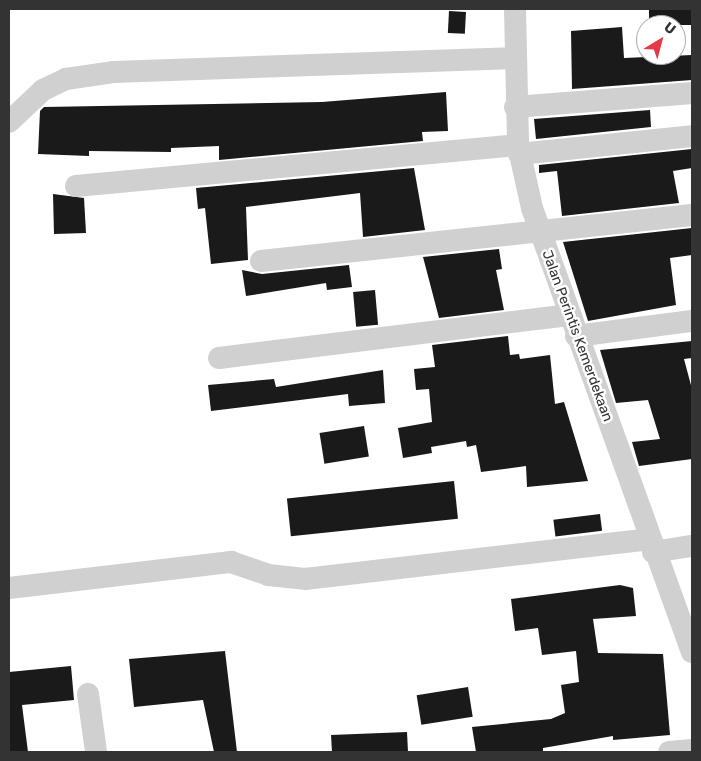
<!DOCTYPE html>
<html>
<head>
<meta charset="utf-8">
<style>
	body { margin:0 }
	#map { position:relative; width:701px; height:761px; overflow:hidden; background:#fff; font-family:Rubik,sans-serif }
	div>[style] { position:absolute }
	.building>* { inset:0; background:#1a1a1a; transform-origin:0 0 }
	.minor>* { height:22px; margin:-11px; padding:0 11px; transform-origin:11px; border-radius:11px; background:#d0d0d0 }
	span { translate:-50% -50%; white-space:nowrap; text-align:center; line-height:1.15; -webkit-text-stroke:5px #fff; paint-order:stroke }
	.street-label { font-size:14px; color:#333 }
	.frame { position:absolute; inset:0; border:10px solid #333; pointer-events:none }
	.north { position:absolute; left:636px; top:15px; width:50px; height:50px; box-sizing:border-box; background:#fff; border:1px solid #adadad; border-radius:50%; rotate:37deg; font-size:14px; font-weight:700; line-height:20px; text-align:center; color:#333 }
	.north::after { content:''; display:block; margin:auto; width:18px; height:22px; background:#e63946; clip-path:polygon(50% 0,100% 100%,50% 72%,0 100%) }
</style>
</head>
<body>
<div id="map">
	<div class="building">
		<div style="left:649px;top:9px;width:43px;height:16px"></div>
		<div style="left:449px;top:11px;width:17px;height:22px;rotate:3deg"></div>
		<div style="clip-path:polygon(622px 27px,624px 58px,692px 55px,692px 80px,572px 89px,571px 31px)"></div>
		<div style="clip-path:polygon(446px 92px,448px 131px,422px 132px,423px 141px,219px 160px,219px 146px,171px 148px,171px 152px,89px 151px,89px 156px,38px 154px,40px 111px,44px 107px,322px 102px)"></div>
		<div style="clip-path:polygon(650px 110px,651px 127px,536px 139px,534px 119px)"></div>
		<div style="clip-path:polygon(692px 149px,692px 168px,673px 171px,679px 203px,562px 216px,557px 171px,539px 173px,539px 165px)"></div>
		<div style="clip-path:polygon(414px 168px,425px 230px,363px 237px,360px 193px,246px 207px,248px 260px,211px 264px,205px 208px,198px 209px,196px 188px)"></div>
		<div style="clip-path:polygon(53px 194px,84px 198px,86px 233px,54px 234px)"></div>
		<div style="clip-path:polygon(692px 228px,692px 255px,670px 258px,676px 305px,588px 321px,563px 242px)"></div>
		<div style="clip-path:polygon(499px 249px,502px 269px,496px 270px,504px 310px,439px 318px,423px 257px)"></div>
		<div style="clip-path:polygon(349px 265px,352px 287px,327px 290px,326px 283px,246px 296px,242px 270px,262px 274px)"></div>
		<div style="left:375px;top:290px;width:35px;height:22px;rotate:85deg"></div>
		<div style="clip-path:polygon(508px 336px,510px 355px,519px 354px,520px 359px,550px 355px,555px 404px,564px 402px,588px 481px,527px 487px,526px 466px,481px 472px,476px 445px,467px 447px,466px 441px,431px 447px,432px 453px,403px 458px,398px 428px,432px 422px,429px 389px,416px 390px,414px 369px,435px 367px,432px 345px)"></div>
		<div style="clip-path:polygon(692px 341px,692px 358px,684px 359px,692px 389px,692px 459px,639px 466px,632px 442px,660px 439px,648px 400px,616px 403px,600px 350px)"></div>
		<div style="clip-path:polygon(383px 370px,385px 403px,349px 406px,348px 394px,211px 411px,208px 385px,274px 379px,276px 387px)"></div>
		<div style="left:364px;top:426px;width:31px;height:45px;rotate:81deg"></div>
		<div style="left:454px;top:481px;width:38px;height:168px;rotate:84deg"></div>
		<div style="left:600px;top:514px;width:17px;height:47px;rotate:83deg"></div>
		<div style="clip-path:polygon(620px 585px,633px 588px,636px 616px,593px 619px,598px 653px,663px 654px,670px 735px,613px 740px,613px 736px,543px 748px,543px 752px,476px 752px,472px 727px,551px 719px,565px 713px,561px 685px,579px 682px,576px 651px,542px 655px,538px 628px,515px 631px,511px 599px)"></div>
		<div style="clip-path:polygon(225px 651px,237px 752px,214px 752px,203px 700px,134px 707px,129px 659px)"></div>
		<div style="clip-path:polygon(71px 666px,74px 700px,22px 705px,28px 752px,9px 752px,9px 672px)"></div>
		<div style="left:468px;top:687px;width:30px;height:52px;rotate:81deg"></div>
		<div style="clip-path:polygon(407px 732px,408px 752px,332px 752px,331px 735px)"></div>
	</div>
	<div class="minor">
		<div style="left:515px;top:9px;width:136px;rotate:88.7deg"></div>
		<div style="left:518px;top:145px;width:65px;rotate:77.5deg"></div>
		<div style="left:532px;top:208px;width:472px;rotate:70.2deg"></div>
		<div style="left:515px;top:107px;width:178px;rotate:-4.5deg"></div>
		<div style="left:9px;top:122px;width:47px;rotate:-43.3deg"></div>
		<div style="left:43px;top:90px;width:25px;rotate:-26deg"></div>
		<div style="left:66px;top:79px;width:49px;rotate:-8.3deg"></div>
		<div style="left:114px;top:72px;width:400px;rotate:-2deg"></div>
		<div style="left:519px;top:154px;width:174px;rotate:-5.9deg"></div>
		<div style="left:76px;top:186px;width:444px;rotate:-5.3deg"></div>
		<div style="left:261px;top:261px;width:433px;rotate:-6.1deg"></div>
		<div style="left:576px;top:336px;width:117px;rotate:-7.4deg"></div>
		<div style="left:219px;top:358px;width:353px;rotate:-7deg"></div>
		<div style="left:653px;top:552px;width:39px;rotate:-9deg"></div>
		<div style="left:9px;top:588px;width:224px;rotate:-6.7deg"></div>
		<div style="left:231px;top:562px;width:39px;rotate:19deg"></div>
		<div style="left:268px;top:575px;width:37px;rotate:6deg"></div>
		<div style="left:305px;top:579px;width:346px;rotate:-6.6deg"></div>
		<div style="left:88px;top:694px;width:59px;rotate:82.1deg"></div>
		<div style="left:669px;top:752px;width:23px;rotate:-5deg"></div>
	</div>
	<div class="street-label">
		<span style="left:577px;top:336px;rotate:70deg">Jalan Perintis Kemerdekaan</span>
	</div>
	<div class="frame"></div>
	<div class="north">U</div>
</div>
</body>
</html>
